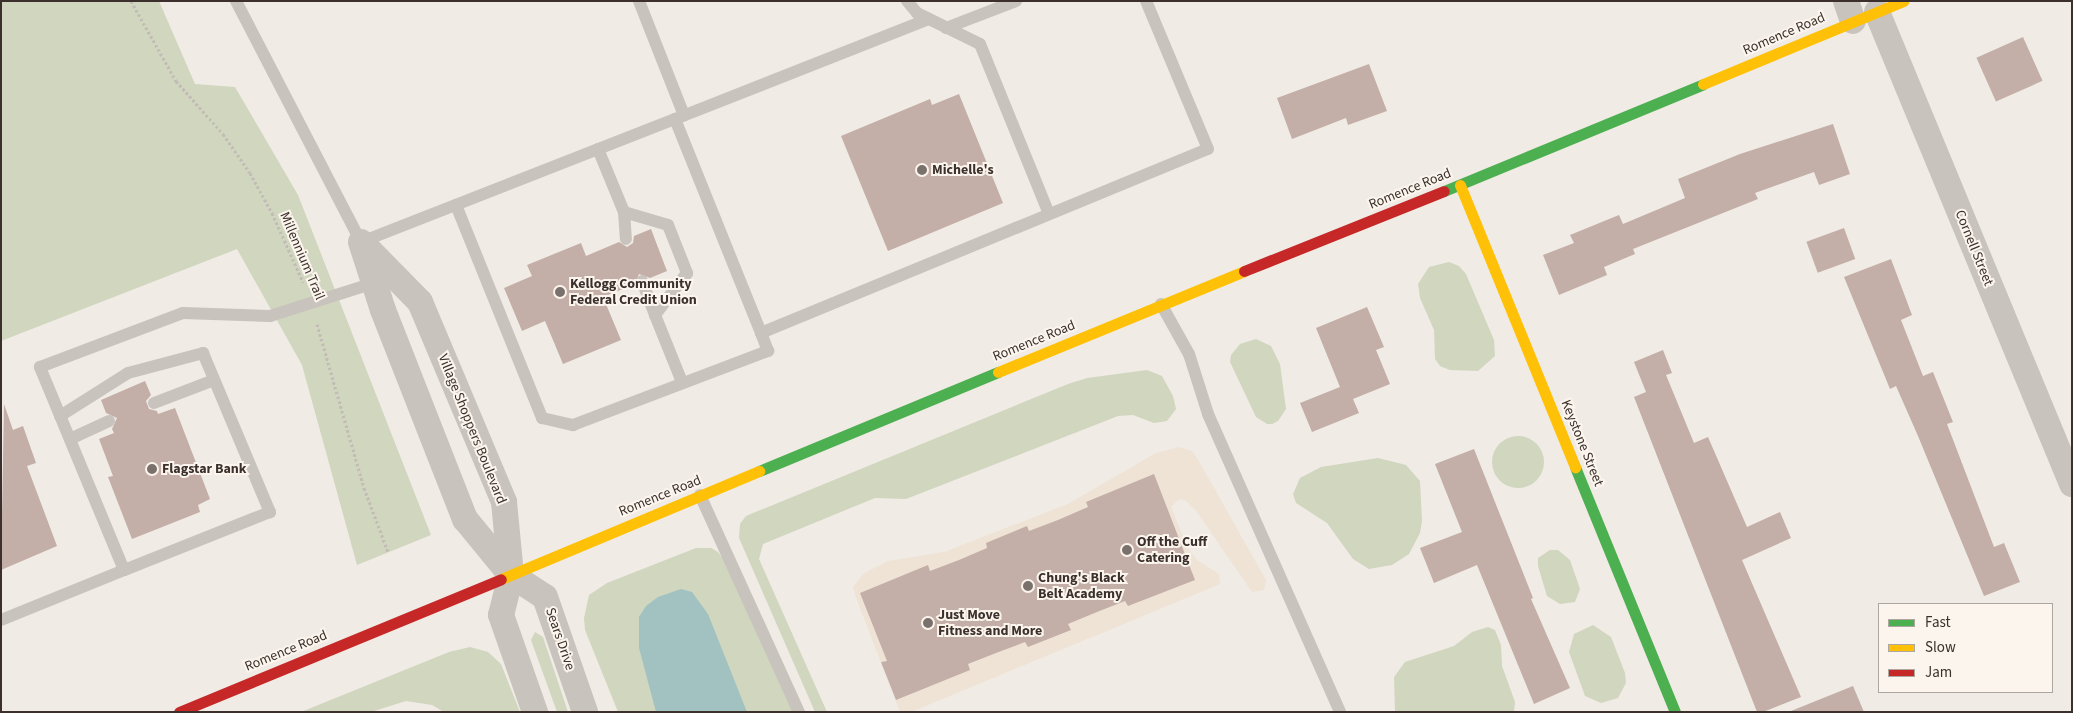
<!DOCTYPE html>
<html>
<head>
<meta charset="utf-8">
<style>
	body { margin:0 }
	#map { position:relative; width:2073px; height:713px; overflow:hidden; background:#f0ebe5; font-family:"Source Sans 3",sans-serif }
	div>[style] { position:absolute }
	.green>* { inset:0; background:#d1d6bf }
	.round { border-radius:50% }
	.plaza>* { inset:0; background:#eee3d5 }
	.water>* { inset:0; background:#a1c2c1 }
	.building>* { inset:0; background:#c3afa7; transform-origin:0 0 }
	.path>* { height:3px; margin-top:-1.5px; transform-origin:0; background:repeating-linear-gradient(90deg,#c2bbb6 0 2.5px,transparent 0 5px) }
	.lane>* { height:12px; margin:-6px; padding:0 6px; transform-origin:6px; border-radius:6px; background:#c9c3be }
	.street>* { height:26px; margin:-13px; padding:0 13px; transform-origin:13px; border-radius:13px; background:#c9c3be }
	.fast>* { height:11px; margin:-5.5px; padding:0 5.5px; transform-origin:5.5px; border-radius:5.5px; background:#4caf50 }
	.slow>* { height:11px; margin:-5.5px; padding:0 5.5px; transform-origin:5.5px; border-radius:5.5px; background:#ffc107 }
	.jam>* { height:11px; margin:-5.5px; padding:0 5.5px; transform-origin:5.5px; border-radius:5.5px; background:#c62828 }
	.dots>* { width:14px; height:14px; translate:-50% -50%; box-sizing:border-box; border:2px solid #fbf5ee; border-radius:50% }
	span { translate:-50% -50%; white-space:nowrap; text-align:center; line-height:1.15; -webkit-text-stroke:4px #fbf5ee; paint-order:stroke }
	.street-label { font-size:14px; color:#3b302b }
	.poi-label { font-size:14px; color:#3b302b; font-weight:700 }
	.left { translate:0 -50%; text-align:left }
	.frame { position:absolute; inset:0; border:2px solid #3b302b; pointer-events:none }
	.legend { position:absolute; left:1878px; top:603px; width:175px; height:90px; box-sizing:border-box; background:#fbf5ee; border:1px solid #aea6a0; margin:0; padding:6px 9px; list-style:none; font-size:15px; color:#3b302b }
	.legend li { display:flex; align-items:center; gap:10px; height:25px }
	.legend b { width:25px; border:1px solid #aea6a0 }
</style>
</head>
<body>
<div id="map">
	<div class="green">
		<div style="clip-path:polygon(1px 1px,159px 1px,195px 84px,235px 87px,298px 195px,431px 535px,357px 565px,302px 365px,237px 249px,1px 341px)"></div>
		<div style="clip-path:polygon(1449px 262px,1459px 266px,1466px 274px,1494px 340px,1495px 356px,1478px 371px,1450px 370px,1440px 366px,1435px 359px,1434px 330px,1420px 298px,1418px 284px,1429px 267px)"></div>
		<div style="clip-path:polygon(1256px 339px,1271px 346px,1280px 364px,1286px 409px,1278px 421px,1272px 424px,1267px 424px,1256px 417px,1230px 362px,1231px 355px,1240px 344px)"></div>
		<div style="clip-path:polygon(1147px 370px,1162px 376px,1173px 396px,1176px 409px,1167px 421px,1154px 423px,1133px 415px,1118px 416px,906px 499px,875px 498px,763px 544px,759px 559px,827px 712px,815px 712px,739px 538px,740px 524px,746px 516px,1068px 384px,1087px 378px)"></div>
		<div class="round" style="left:1492px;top:436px;width:52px;height:52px"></div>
		<div style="clip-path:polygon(1378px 458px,1406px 465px,1420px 481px,1422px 521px,1420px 533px,1409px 554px,1392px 565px,1369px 569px,1353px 559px,1327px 523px,1296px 503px,1293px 494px,1300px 478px,1321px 467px)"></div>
		<div style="clip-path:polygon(696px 548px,711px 548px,718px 552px,729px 567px,795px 712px,618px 712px,585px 630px,584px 618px,589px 595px,607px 583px)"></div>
		<div style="clip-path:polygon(1550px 550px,1558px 550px,1570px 560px,1580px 589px,1575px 602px,1560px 604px,1547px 596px,1538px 566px,1538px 558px)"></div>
		<div style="clip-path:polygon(1593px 625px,1611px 637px,1625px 673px,1626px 683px,1618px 698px,1601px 703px,1585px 696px,1569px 652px,1574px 634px)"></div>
		<div style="clip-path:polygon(1488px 627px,1495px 630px,1501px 645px,1502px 666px,1515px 702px,1514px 712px,1395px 712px,1394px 677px,1405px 662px,1454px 646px,1472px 632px)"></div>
		<div style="clip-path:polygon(535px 632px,543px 637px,568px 712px,557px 712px,531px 640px)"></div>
		<div style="clip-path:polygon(470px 647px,488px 652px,501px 664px,520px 712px,444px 712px,432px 705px,406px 701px,371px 712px,301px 712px,449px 652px)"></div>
	</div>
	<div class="plaza">
		<div style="clip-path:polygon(1179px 447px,1192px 451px,1197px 458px,1266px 580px,1264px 590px,1252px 592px,1197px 512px,1185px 500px,1179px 499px,1171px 507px,1187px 547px,1197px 560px,1219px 574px,1220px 584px,911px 712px,900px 712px,855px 595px,853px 587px,863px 574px,888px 561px,944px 552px,1068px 504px,1156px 453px)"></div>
	</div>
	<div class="water">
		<div style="clip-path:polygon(681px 589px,692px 592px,708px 614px,747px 712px,656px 712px,639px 648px,639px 617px,646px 606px,658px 597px)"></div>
	</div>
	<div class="building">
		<div style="left:2023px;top:37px;width:48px;height:51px;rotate:66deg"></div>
		<div style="clip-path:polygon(1369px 64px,1387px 111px,1348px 125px,1346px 118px,1292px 139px,1277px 98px)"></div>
		<div style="clip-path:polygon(959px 94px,1003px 203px,888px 251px,841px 136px,930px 99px,932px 105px)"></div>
		<div style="clip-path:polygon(1833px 124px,1850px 174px,1819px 185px,1814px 172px,1755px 193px,1758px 199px,1633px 249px,1635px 254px,1604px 267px,1607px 275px,1559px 295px,1543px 255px,1574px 243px,1570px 235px,1619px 215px,1623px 224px,1685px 198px,1678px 179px,1740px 154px)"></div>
		<div style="left:1844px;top:228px;width:33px;height:40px;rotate:70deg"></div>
		<div style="clip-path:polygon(651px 229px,667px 271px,650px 278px,639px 274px,635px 284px,603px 297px,621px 340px,563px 364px,545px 321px,522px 331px,504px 288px,532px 276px,527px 265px,581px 243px,586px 256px,619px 242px,627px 247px,633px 243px,634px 236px)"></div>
		<div style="clip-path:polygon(1891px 259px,1912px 315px,1901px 320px,1923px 376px,1933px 372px,1953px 422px,1947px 424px,1994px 547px,2004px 543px,2020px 582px,1984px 596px,1918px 436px,1896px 386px,1890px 389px,1844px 277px)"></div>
		<div style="clip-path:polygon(1367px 307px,1384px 347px,1376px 350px,1390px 384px,1353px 399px,1359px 413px,1312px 432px,1300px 403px,1340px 387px,1316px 328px)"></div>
		<div style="clip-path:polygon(1663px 350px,1672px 373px,1666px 375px,1694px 443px,1708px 437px,1747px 527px,1780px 512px,1791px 538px,1742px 560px,1801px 697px,1763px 712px,1757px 712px,1634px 397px,1646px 392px,1634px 362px)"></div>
		<div style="clip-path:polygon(145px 381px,151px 395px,146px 401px,149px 409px,157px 411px,158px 414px,175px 408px,210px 499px,198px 505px,200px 512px,132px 539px,108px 477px,113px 476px,99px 439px,114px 433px,112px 429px,117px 418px,106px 413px,101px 400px)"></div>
		<div style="clip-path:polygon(4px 404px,13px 430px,23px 426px,36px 463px,27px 466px,57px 546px,1px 570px)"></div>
		<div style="clip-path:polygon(1474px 449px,1533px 598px,1531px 599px,1570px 688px,1534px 704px,1477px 565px,1434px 583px,1420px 548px,1462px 532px,1435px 464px)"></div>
		<div style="clip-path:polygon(1154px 474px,1195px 580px,1128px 606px,1125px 601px,1097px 612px,1068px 624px,1071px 630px,1028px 647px,1025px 642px,996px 653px,968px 664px,970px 670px,896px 700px,881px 662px,887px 661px,860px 593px,928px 565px,930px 571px,959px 560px,987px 548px,986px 543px,1027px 526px,1029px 531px,1058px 520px,1088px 507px,1086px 502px)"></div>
		<div style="clip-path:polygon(1853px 686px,1864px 712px,1791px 712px,1791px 711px)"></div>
	</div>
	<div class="path">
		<div style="left:131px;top:1px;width:92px;rotate:60.6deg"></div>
		<div style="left:176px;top:81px;width:71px;rotate:48.4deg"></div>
		<div style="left:223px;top:134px;width:47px;rotate:55.3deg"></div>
		<div style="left:250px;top:173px;width:46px;rotate:61.2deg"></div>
		<div style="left:272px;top:213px;width:76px;rotate:65.8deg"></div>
		<div style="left:317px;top:324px;width:171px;rotate:74deg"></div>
		<div style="left:364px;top:488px;width:68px;rotate:69.4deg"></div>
	</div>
	<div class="lane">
		<div style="left:236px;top:1px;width:271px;rotate:62.6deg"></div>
		<div style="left:361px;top:242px;width:337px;rotate:-21.4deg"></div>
		<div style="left:675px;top:119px;width:231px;rotate:68.1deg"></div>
		<div style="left:761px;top:333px;width:483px;rotate:-22.4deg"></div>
		<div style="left:1208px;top:149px;width:160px;rotate:-112.7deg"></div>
		<div style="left:639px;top:1px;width:123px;rotate:68.5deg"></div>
		<div style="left:907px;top:1px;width:16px;rotate:50deg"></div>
		<div style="left:917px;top:13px;width:70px;rotate:26.2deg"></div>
		<div style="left:980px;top:44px;width:183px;rotate:67.9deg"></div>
		<div style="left:946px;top:28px;width:75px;rotate:-21.1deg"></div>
		<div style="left:675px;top:119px;width:273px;rotate:-21.5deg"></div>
		<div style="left:598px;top:149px;width:68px;rotate:67.6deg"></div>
		<div style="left:624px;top:212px;width:46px;rotate:16.5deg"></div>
		<div style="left:668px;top:225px;width:52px;rotate:68.4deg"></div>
		<div style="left:687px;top:273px;width:53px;rotate:127.3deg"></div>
		<div style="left:655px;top:315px;width:72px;rotate:68.1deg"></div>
		<div style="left:456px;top:205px;width:230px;rotate:68deg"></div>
		<div style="left:542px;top:418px;width:32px;rotate:13deg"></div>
		<div style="left:573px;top:425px;width:209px;rotate:-20.8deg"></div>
		<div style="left:768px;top:351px;width:19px;rotate:-111deg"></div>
		<div style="left:624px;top:212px;width:27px;rotate:86deg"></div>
		<div style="left:642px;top:281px;width:36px;rotate:69deg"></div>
		<div style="left:1161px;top:304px;width:57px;rotate:60.8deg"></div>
		<div style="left:1189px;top:354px;width:63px;rotate:72.4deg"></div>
		<div style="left:1208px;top:414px;width:326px;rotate:66.1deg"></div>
		<div style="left:154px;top:403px;width:64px;rotate:-21deg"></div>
		<div style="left:60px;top:416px;width:80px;rotate:-32.3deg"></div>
		<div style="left:128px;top:373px;width:78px;rotate:-14.9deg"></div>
		<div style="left:203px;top:353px;width:173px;rotate:67.2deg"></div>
		<div style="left:270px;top:512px;width:157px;rotate:158.3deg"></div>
		<div style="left:70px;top:439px;width:43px;rotate:-24.8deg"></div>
		<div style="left:700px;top:495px;width:239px;rotate:65.5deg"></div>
		<div style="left:1px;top:620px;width:133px;rotate:-22.1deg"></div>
		<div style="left:124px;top:570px;width:220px;rotate:-112.5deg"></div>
		<div style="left:40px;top:367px;width:153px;rotate:-20.7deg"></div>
		<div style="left:183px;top:313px;width:87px;rotate:2deg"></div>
		<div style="left:270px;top:316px;width:109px;rotate:-17.6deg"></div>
	</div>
	<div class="street">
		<div style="left:1846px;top:1px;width:21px;rotate:71deg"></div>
		<div style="left:1877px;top:12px;width:511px;rotate:67.55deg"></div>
		<div style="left:361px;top:242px;width:71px;rotate:72.1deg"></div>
		<div style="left:383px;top:310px;width:225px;rotate:68.6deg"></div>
		<div style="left:465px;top:519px;width:72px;rotate:50.6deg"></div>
		<div style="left:511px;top:575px;width:40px;rotate:32.9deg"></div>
		<div style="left:545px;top:597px;width:122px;rotate:70.8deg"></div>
		<div style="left:365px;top:246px;width:78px;rotate:45.5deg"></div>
		<div style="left:420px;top:302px;width:217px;rotate:67.2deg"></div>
		<div style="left:504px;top:502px;width:73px;rotate:84.5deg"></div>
		<div style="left:511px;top:575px;width:41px;rotate:104deg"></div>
		<div style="left:501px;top:615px;width:103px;rotate:70.7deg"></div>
	</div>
	<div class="fast">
		<div style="left:1444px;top:191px;width:280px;rotate:-22.4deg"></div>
		<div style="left:1575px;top:467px;width:265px;rotate:67.8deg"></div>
		<div style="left:759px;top:471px;width:259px;rotate:-22.5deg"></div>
	</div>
	<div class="slow">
		<div style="left:1703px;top:84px;width:217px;rotate:-22.5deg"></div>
		<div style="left:1460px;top:185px;width:305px;rotate:67.8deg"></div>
		<div style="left:998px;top:372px;width:266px;rotate:-22.3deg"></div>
		<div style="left:501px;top:579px;width:280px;rotate:-22.7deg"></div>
	</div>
	<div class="jam">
		<div style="left:1244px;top:271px;width:215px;rotate:-21.8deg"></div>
		<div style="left:179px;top:712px;width:348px;rotate:-22.4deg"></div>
	</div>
	<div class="dots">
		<div style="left:922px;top:170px;background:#7a716c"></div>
		<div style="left:560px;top:292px;background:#7a716c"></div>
		<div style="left:152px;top:469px;background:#7a716c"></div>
		<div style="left:1127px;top:550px;background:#7a716c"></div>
		<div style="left:1028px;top:586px;background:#7a716c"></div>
		<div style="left:928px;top:623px;background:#7a716c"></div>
	</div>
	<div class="street-label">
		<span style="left:1784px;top:34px;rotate:-23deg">Romence Road</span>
		<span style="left:1410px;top:189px;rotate:-22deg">Romence Road</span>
		<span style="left:1974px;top:248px;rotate:68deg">Cornell Street</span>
		<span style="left:302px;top:256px;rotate:67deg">Millennium Trail</span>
		<span style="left:1034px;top:341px;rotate:-22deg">Romence Road</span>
		<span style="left:472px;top:429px;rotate:68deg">Village Shoppers Boulevard</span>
		<span style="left:1582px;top:443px;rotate:68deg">Keystone Street</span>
		<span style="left:660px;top:496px;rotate:-22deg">Romence Road</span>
		<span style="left:560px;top:639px;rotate:71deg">Sears Drive</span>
		<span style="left:286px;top:651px;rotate:-22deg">Romence Road</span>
	</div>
	<div class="poi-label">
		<span class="left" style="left:932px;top:170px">Michelle's</span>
		<span class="left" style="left:570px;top:292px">Kellogg Community<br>Federal Credit Union</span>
		<span class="left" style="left:162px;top:469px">Flagstar Bank</span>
		<span class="left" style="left:1137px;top:550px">Off the Cuff<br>Catering</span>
		<span class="left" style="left:1038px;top:586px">Chung's Black<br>Belt Academy</span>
		<span class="left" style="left:938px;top:623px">Just Move<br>Fitness and More</span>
	</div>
	<div class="frame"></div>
	<ul class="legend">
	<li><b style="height:6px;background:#4caf50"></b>Fast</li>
	<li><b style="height:6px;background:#ffc107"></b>Slow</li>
	<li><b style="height:6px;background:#c62828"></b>Jam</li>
	</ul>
</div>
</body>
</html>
